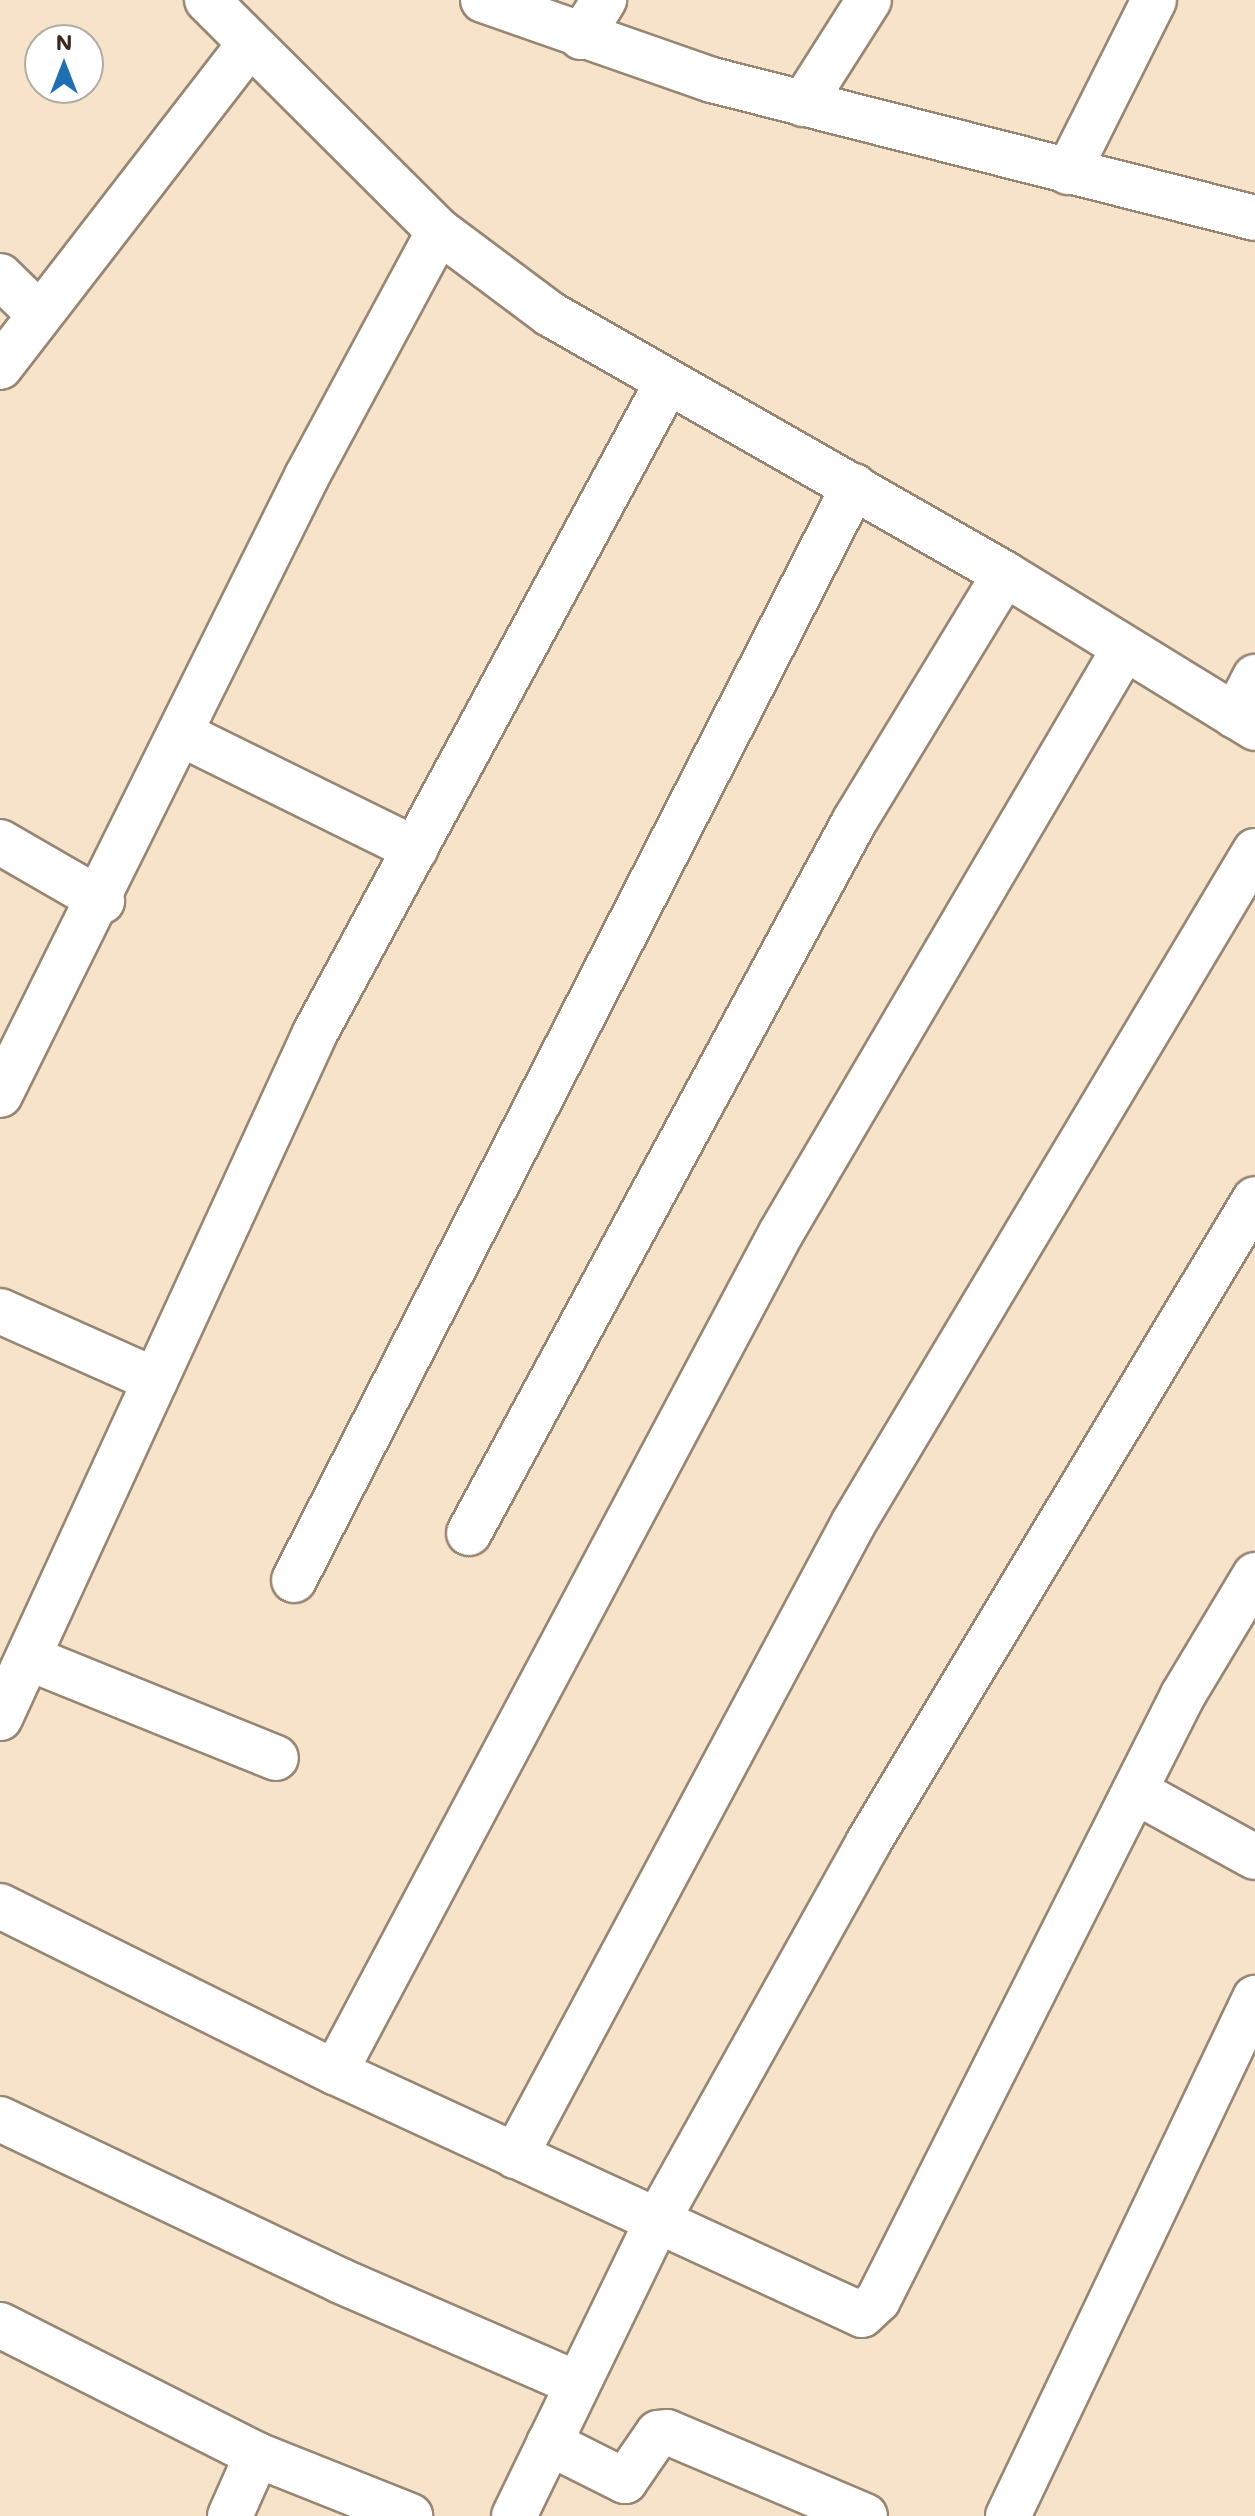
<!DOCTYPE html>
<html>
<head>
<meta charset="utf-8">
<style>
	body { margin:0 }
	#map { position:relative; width:1255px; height:2516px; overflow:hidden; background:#f6e3ca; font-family:Mali,sans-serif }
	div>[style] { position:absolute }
	.roads { filter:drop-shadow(2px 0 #988674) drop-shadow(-2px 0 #988674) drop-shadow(0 2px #988674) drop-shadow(0 -2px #988674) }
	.minor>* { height:44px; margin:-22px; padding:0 22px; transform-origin:22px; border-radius:22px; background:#fff }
	.tertiary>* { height:44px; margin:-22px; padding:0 22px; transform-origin:22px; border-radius:22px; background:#fff }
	span { translate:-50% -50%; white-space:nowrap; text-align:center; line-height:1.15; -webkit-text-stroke:6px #fff; paint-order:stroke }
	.north { position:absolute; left:24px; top:24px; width:80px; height:80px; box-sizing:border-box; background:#fff; border:2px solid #b1aaa5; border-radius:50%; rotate:0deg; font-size:22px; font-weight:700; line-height:32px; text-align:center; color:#3b2a1e }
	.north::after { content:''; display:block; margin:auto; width:28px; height:36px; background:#1f6fb2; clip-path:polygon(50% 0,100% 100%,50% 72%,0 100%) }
</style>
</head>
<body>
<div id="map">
	<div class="roads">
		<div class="minor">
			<div style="left:483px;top:0;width:243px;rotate:19.3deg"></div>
			<div style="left:712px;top:80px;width:560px;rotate:14.26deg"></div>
			<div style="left:581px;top:37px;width:44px;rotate:-58.1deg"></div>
			<div style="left:803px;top:104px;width:123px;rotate:-57.6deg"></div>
			<div style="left:1068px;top:172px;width:192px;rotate:-63.4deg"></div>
			<div style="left:0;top:276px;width:54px;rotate:44.3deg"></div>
			<div style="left:0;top:367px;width:407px;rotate:-52.3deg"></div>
			<div style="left:1235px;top:716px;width:44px;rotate:-62.9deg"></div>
			<div style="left:181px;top:734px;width:261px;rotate:26.2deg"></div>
			<div style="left:0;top:842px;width:118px;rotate:30deg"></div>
			<div style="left:0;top:1095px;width:691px;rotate:-63.62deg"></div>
			<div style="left:307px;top:476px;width:278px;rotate:-61.7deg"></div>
			<div style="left:0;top:1311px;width:170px;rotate:24deg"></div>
			<div style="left:469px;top:1533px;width:809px;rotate:-61.56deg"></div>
			<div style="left:854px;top:822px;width:290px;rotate:-58.7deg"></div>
			<div style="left:294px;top:1580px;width:1229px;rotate:-62.89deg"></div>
			<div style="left:31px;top:1659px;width:264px;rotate:22deg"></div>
			<div style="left:0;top:1718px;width:754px;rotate:-65.3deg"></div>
			<div style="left:315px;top:1033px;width:741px;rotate:-61.57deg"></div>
			<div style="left:1135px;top:1791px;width:137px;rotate:28.8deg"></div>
			<div style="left:0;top:1906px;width:374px;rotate:26.4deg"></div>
			<div style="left:335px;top:2072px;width:580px;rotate:24.75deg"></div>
			<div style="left:862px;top:2315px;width:22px;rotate:-43deg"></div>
			<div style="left:878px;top:2300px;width:678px;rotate:-63.25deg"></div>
			<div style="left:1183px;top:1695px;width:140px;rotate:-59deg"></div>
			<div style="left:335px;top:2072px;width:950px;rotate:-62.01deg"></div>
			<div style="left:781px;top:1233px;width:677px;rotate:-59.57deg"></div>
			<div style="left:0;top:2119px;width:378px;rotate:25.4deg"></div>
			<div style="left:341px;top:2281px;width:258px;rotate:23.5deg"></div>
			<div style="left:515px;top:2156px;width:717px;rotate:-61.86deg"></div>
			<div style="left:853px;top:1524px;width:784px;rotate:-59.15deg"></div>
			<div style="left:0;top:2325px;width:288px;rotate:26.8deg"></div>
			<div style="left:257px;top:2455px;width:165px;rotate:21.7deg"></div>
			<div style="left:549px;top:2443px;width:85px;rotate:26.6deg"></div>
			<div style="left:625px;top:2481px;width:58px;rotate:-55.5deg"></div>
			<div style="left:658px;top:2433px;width:9px;rotate:-6deg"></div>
			<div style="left:667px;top:2432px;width:215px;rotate:23deg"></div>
			<div style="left:230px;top:2516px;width:67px;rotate:-66.1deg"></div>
			<div style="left:514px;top:2516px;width:328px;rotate:-64.1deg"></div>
			<div style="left:657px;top:2221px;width:433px;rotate:-60.8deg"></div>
			<div style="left:868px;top:1843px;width:751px;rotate:-59deg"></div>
			<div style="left:1008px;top:2516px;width:574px;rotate:-64.51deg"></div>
		</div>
		<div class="tertiary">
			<div style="left:207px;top:0;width:327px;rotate:44.9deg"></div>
			<div style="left:439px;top:231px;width:139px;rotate:36.8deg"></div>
			<div style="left:550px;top:314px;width:524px;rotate:29.74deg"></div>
			<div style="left:1005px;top:574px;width:294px;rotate:31.6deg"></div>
		</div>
	</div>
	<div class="north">N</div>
</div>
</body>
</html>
